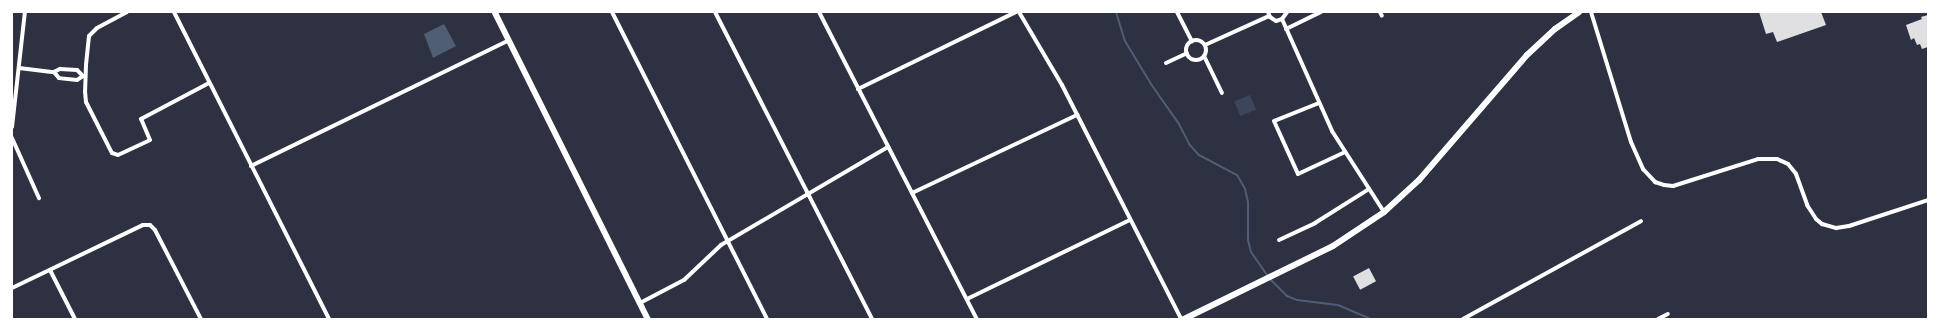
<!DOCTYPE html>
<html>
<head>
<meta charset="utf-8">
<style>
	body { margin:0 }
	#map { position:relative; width:1940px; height:331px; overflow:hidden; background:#2d3142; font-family:Lato,sans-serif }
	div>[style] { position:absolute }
	.green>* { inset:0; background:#3c4559; transform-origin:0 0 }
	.water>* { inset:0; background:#4f5d75 }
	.stream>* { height:2px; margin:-1px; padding:0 1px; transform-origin:1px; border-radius:1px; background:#4f5d75 }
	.building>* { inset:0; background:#e0e0e3; transform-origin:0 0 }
	.minor>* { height:4px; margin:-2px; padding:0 2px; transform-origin:2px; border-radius:2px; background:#fff }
	.minor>.ring { margin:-2px; padding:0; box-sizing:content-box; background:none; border:4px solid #fff; border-radius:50% }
	.tertiary>* { height:5.5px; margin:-2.75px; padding:0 2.75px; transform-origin:2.75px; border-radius:2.75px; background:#fff }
	.secondary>* { height:6px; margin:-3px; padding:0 3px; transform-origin:3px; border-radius:3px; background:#fff }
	span { translate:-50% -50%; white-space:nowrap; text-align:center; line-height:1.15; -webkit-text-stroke:3px #fff; paint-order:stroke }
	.frame { position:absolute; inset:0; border:13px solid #fff; pointer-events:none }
</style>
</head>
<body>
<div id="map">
	<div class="green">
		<div style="left:1250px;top:95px;width:16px;height:17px;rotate:68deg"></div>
	</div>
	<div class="water">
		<div style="clip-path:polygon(444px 24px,456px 46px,433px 58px,424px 34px)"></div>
	</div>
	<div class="stream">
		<div style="left:1116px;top:12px;width:30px;rotate:73deg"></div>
		<div style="left:1125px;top:41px;width:50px;rotate:58.8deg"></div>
		<div style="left:1151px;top:84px;width:49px;rotate:55deg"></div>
		<div style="left:1179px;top:124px;width:22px;rotate:63deg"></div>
		<div style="left:1189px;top:144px;width:15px;rotate:48deg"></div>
		<div style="left:1199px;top:155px;width:43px;rotate:27.8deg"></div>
		<div style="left:1237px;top:175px;width:16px;rotate:60deg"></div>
		<div style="left:1245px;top:189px;width:13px;rotate:77deg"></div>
		<div style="left:1248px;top:202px;width:38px;rotate:90deg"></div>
		<div style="left:1248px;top:240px;width:12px;rotate:76deg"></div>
		<div style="left:1251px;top:252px;width:29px;rotate:55deg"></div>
		<div style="left:1270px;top:279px;width:24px;rotate:45deg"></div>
		<div style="left:1287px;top:296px;width:11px;rotate:22deg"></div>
		<div style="left:1297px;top:300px;width:41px;rotate:7deg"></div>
		<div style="left:1338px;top:305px;width:36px;rotate:23deg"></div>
	</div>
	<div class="building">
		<div style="clip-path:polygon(1759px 12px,1821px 12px,1826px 25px,1777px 42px,1773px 32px,1766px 34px)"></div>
		<div style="clip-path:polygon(1928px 15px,1928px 47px,1922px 49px,1920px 44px,1917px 45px,1914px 38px,1911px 40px,1906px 25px,1922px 19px,1921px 17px)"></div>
		<div style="left:1369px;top:268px;width:15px;height:18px;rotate:62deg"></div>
	</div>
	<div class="minor">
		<div style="left:127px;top:12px;width:34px;rotate:152deg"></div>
		<div style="left:97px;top:28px;width:11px;rotate:135deg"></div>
		<div style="left:89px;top:36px;width:29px;rotate:96deg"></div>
		<div style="left:86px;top:65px;width:26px;rotate:92deg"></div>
		<div style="left:85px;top:91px;width:11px;rotate:85deg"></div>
		<div style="left:86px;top:102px;width:57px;rotate:63deg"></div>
		<div style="left:112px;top:153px;width:6px;rotate:18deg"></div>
		<div style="left:118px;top:155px;width:35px;rotate:-25deg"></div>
		<div style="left:150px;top:140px;width:23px;rotate:-113deg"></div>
		<div style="left:141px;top:119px;width:77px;rotate:-27.9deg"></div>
		<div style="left:174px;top:12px;width:344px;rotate:63.2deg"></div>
		<div style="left:612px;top:12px;width:344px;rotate:63.2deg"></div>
		<div style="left:715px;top:12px;width:345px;rotate:62.9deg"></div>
		<div style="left:819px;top:12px;width:345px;rotate:62.8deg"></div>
		<div style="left:1019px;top:12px;width:85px;rotate:59.5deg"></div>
		<div style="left:1062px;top:85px;width:263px;rotate:63deg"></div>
		<div style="left:1177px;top:12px;width:33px;rotate:63deg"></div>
		<div style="left:1268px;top:12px;width:5px;rotate:68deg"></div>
		<div style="left:1270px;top:17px;width:7px;rotate:34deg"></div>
		<div style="left:1276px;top:21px;width:6px;rotate:-18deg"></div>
		<div style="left:1282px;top:19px;width:9px;rotate:-54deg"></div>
		<div style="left:1380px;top:12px;width:4px;rotate:63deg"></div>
		<div style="left:1591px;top:12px;width:136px;rotate:72.9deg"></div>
		<div style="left:1631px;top:142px;width:30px;rotate:66deg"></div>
		<div style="left:1643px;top:169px;width:18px;rotate:47deg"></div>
		<div style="left:1655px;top:182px;width:9px;rotate:18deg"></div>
		<div style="left:1664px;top:185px;width:9px;rotate:6deg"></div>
		<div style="left:1673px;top:186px;width:89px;rotate:-17.6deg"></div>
		<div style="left:1758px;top:159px;width:19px"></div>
		<div style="left:1777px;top:159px;width:12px;rotate:24deg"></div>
		<div style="left:1788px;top:164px;width:13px;rotate:51deg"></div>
		<div style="left:1796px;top:174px;width:33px;rotate:70deg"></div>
		<div style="left:1807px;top:205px;width:17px;rotate:57deg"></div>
		<div style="left:1816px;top:219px;width:8px;rotate:40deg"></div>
		<div style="left:1822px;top:224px;width:15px;rotate:16deg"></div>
		<div style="left:1836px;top:228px;width:13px;rotate:-9deg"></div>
		<div style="left:1849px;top:226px;width:83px;rotate:-18.2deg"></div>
		<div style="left:1282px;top:19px;width:123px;rotate:65.9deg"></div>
		<div style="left:1332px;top:131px;width:96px;rotate:57.3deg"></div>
		<div style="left:1286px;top:29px;width:39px;rotate:-26deg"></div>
		<div class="ring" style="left:1186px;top:40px;width:16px;height:16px"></div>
		<div style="left:1205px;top:45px;width:70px;rotate:-24.4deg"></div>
		<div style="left:1204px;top:56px;width:41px;rotate:64.1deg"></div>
		<div style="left:1166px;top:63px;width:23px;rotate:-25deg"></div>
		<div style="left:19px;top:68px;width:35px;rotate:7deg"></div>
		<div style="left:54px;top:72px;width:7px;rotate:-27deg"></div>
		<div style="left:60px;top:69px;width:17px;rotate:3deg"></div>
		<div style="left:77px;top:70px;width:8px;rotate:45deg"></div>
		<div style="left:83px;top:76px;width:7px;rotate:146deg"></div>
		<div style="left:77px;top:80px;width:18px;rotate:-174deg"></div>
		<div style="left:59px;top:78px;width:8px;rotate:-130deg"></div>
		<div style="left:858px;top:89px;width:176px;rotate:-26deg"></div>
		<div style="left:1319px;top:103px;width:48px;rotate:158.2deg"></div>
		<div style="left:1274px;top:121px;width:58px;rotate:65.6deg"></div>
		<div style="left:1298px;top:174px;width:52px;rotate:-25.1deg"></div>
		<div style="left:12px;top:127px;width:116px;rotate:-83.6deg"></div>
		<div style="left:12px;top:138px;width:66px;rotate:65.8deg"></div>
		<div style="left:251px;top:166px;width:287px;rotate:-26deg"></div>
		<div style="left:912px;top:193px;width:183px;rotate:-25.3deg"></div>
		<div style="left:1279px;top:240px;width:40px;rotate:-25deg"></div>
		<div style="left:1315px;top:223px;width:64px;rotate:-32.2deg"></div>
		<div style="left:50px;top:270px;width:55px;rotate:63deg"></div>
		<div style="left:12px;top:288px;width:145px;rotate:-25.7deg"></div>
		<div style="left:143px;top:225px;width:7px"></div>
		<div style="left:150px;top:225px;width:7px;rotate:45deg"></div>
		<div style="left:155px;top:230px;width:100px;rotate:62.7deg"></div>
		<div style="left:967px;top:299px;width:181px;rotate:-25.9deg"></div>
		<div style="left:640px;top:303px;width:50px;rotate:-27.6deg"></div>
		<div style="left:684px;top:280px;width:51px;rotate:-43.4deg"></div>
		<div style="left:721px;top:245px;width:194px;rotate:-30.4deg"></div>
		<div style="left:1463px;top:319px;width:203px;rotate:-28.8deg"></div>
		<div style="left:1658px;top:319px;width:11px;rotate:-27deg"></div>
	</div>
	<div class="tertiary">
		<div style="left:495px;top:12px;width:343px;rotate:63.5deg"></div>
	</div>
	<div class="secondary">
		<div style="left:1184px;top:319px;width:166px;rotate:-26.1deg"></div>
		<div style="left:1333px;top:246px;width:61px;rotate:-33.7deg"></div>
		<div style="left:1384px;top:212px;width:47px;rotate:-42.4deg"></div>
		<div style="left:1419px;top:180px;width:165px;rotate:-49.2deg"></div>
		<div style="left:1527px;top:55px;width:38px;rotate:-43deg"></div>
		<div style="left:1555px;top:29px;width:29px;rotate:-35deg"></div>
	</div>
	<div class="frame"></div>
</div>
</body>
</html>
